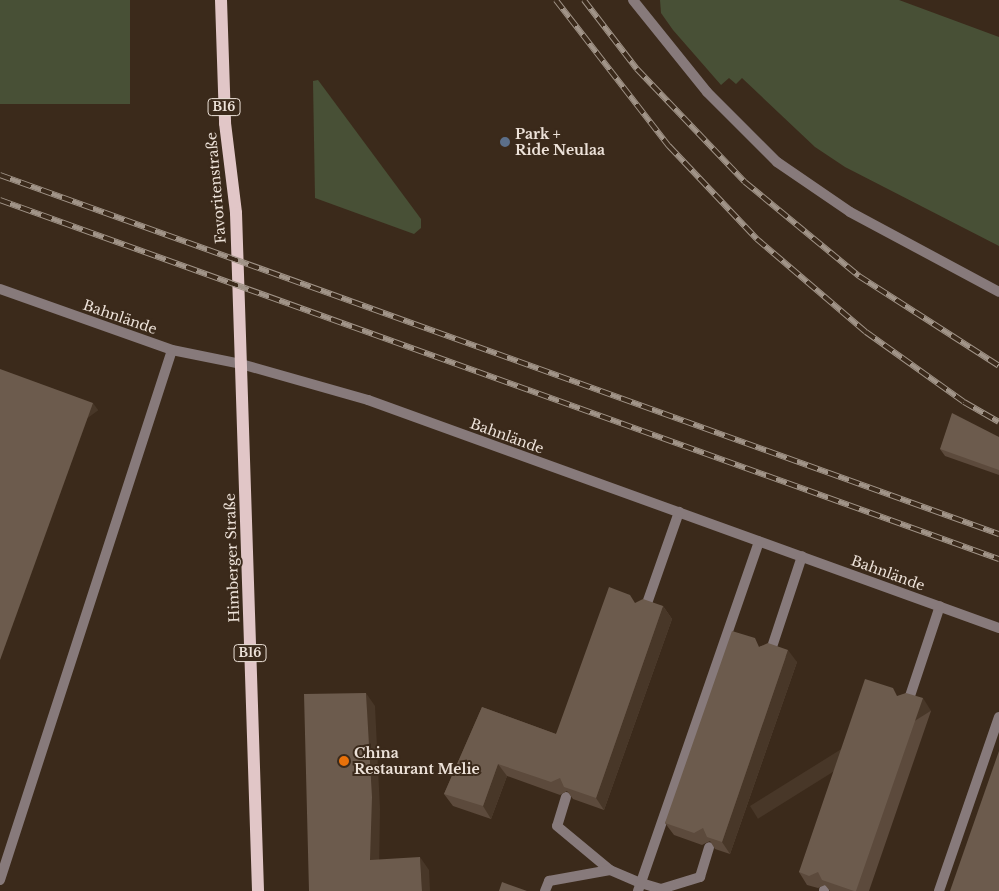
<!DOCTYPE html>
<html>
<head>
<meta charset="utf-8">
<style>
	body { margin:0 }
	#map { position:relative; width:999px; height:891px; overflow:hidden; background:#3b2a1b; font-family:"Libre Baskerville",serif }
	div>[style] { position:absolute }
	.green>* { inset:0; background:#485036; transform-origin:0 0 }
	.service>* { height:10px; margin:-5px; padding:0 5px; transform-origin:5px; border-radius:5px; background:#877a7b }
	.minor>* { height:10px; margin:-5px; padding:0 5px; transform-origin:5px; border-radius:5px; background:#877a7b }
	.primary>* { height:12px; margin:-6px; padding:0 6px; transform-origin:6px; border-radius:6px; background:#e1c6c7 }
	.rail>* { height:5.5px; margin-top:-2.75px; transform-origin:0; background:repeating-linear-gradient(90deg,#3b2a1b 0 11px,#a19488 0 22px); box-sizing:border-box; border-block:1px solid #a19488 }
	.wall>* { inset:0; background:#5c4a3c }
	.shaded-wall>* { inset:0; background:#483728; transform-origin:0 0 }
	.building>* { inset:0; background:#6c5b4d }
	.dots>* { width:14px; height:14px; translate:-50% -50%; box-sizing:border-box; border:2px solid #3b2a1b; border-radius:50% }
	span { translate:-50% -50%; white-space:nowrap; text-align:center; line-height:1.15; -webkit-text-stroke:4px #3b2a1b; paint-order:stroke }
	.shield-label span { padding:1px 4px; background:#3b2a1b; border:1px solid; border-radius:4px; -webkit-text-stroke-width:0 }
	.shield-label { font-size:12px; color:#ede2d9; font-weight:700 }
	.poi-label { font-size:14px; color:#ede2d9; font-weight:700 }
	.left { translate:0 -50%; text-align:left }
	.street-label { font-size:14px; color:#ede2d9 }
</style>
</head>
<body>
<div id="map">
	<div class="green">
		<div style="left:0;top:0;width:130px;height:104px"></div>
		<div style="clip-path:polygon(660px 0,899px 0,999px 37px,999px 246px,845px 167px,815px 147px,742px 78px,736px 84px,729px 78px,721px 85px,673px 30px,661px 13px)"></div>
		<div style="clip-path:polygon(318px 80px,421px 219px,421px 228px,414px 234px,315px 198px,313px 81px)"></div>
	</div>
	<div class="service">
		<div style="left:633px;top:0;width:118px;rotate:51.2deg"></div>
		<div style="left:707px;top:92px;width:99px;rotate:45deg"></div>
		<div style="left:777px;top:162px;width:88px;rotate:34.4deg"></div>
		<div style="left:850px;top:212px;width:169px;rotate:28.2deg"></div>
		<div style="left:645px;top:609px;width:103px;rotate:-70.7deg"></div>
		<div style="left:770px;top:653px;width:102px;rotate:-71.7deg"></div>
		<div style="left:908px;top:702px;width:101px;rotate:-71.6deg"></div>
		<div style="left:566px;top:797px;width:30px;rotate:107deg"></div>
		<div style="left:557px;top:826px;width:69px;rotate:39.7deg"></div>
		<div style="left:610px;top:870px;width:34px;rotate:23deg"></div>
		<div style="left:641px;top:883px;width:21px;rotate:17deg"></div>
		<div style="left:661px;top:889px;width:41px;rotate:-17.1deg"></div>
		<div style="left:700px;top:877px;width:31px;rotate:-73deg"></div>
		<div style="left:0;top:880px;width:557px;rotate:-72.02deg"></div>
		<div style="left:545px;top:891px;width:11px;rotate:-68deg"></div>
		<div style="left:549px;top:881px;width:62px;rotate:-10.2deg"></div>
		<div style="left:638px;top:891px;width:370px;rotate:-70.9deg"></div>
		<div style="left:824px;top:891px;width:1px;rotate:-90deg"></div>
		<div style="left:939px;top:891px;width:184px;rotate:-71deg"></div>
	</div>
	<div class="minor">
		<div style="left:0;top:289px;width:182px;rotate:19.5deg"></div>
		<div style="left:172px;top:350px;width:70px;rotate:11.5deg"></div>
		<div style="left:241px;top:364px;width:132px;rotate:15.8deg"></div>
		<div style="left:368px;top:400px;width:671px;rotate:19.87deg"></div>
	</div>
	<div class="primary">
		<div style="left:221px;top:0;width:123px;rotate:88.1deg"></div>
		<div style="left:225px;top:123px;width:91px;rotate:83deg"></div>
		<div style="left:236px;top:213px;width:678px;rotate:88.14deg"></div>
	</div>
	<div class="rail">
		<div style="left:556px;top:0;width:185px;rotate:52.3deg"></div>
		<div style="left:669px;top:146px;width:128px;rotate:46.6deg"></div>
		<div style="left:757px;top:239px;width:143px;rotate:40.5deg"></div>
		<div style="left:866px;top:332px;width:120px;rotate:35.5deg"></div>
		<div style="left:964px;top:402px;width:40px;rotate:29.7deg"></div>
		<div style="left:584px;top:0;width:87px;rotate:52.5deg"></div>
		<div style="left:637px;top:69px;width:156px;rotate:46.3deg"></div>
		<div style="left:745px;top:182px;width:148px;rotate:39.5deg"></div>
		<div style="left:859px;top:276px;width:166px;rotate:32.7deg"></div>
		<div style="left:0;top:175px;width:1062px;rotate:19.77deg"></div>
		<div style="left:0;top:200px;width:1062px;rotate:19.77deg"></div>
	</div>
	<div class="wall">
		<div style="clip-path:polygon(999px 437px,999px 475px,945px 456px,940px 449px)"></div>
		<div style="clip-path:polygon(636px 603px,663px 606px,672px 619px,604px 810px,573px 799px,567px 791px,560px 795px,507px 776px,491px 819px,453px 806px,444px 794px,482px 707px,556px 734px)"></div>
		<div style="clip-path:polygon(760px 646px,797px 662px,730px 854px,715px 849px,710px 841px,702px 845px,674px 835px,665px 823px)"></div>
		<div style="clip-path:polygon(898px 696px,931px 711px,869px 891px,830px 891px,825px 885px,818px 888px,807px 885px,799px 872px)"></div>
	</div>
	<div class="shaded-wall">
		<div style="left:93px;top:403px;width:9px;height:273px;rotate:54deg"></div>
		<div style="clip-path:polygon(663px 606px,672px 619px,604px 810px,596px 798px)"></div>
		<div style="clip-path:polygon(788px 650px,797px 662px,730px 854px,722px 842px)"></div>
		<div style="clip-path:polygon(366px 693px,375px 706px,380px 809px,379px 872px,370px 860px)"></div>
		<div style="left:923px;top:698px;width:15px;height:204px;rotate:58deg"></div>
		<div style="clip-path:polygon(498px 764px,507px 776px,491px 819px,483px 806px)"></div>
		<div style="clip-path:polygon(420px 857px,429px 870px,430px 891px,422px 891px)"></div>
	</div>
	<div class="building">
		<div style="clip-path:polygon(0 369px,93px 403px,0 660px)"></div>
		<div style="clip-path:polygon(952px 413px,999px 437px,999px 470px,940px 449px)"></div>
		<div style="clip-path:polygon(609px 587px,630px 595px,635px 603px,643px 599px,663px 606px,596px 798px,564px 787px,560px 778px,551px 782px,498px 764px,483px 806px,444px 794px,482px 707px,556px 734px)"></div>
		<div style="clip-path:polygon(732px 631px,755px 638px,759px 647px,768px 643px,788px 650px,722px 842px,707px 837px,703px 828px,694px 833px,665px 823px)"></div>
		<div style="clip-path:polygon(865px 679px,893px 688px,897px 696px,906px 693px,923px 698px,856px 891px,854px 891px,822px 880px,818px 872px,809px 876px,799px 872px)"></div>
		<div style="clip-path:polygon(366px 693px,372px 797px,370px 860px,420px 857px,422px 891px,309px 891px,304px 694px)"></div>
		<div style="clip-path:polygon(999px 751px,999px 891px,950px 891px)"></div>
		<div style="clip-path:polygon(502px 882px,527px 891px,499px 891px)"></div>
	</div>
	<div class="dots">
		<div style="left:505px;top:142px;background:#5c6f8a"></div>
		<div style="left:344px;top:761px;background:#e8710a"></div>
	</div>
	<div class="shield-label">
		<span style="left:224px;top:107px">B16</span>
		<span style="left:250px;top:653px">B16</span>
	</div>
	<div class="poi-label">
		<span class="left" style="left:515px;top:142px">Park +<br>Ride Neulaa</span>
		<span class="left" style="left:354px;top:761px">China<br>Restaurant Melie</span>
	</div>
	<div class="street-label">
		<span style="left:216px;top:188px;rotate:-95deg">Favoritenstraße</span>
		<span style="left:120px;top:317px;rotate:19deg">Bahnlände</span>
		<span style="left:507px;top:436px;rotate:20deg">Bahnlände</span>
		<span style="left:232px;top:558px;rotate:-92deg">Himberger Straße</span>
		<span style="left:888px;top:573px;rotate:20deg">Bahnlände</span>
	</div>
</div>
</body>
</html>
